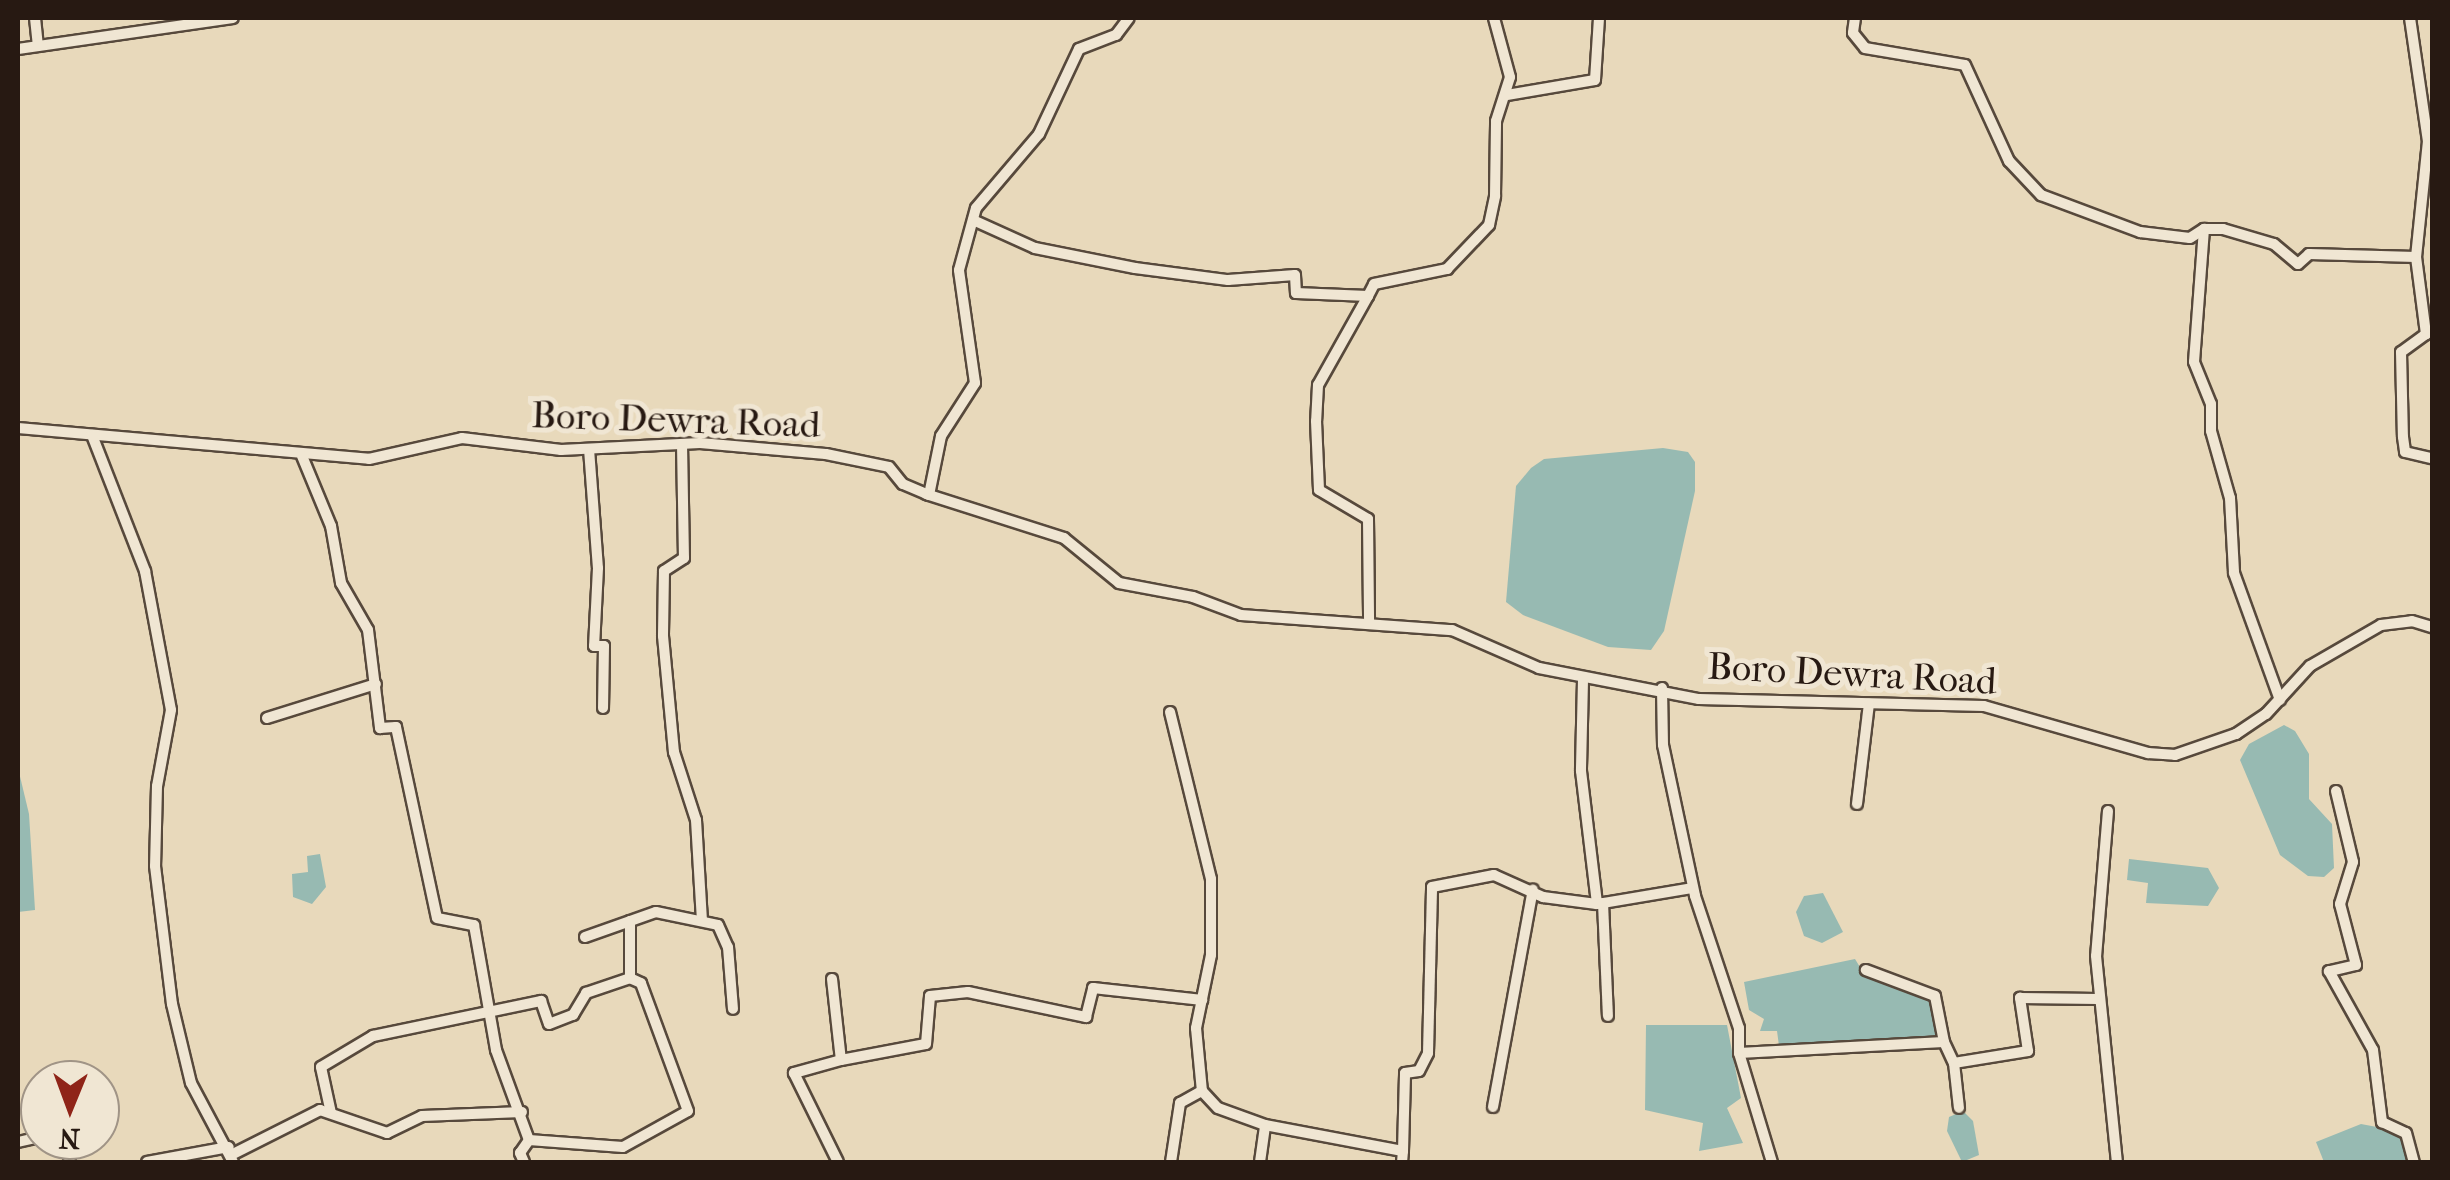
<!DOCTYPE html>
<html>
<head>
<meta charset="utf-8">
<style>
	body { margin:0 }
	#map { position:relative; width:2450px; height:1180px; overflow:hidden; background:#e8d9bb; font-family:"IM FELL French Canon",serif }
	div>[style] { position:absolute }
	.water>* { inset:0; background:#97bab2 }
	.roads { filter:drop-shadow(2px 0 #57493c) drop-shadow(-2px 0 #57493c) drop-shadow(0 2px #57493c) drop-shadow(0 -2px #57493c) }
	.street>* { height:10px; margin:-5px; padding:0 5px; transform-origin:5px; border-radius:5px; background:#f0e6d3 }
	span { translate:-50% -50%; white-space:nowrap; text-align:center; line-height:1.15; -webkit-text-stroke:10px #f0e6d3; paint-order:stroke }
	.street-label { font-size:38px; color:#271912 }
	.frame { position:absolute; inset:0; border:20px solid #271912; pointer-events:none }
	.north { position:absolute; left:20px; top:1060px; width:100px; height:100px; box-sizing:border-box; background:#f0e6d3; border:2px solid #a09486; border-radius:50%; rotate:181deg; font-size:28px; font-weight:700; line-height:40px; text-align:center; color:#271912 }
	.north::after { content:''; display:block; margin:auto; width:35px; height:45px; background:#8f2418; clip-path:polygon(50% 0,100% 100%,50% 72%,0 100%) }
</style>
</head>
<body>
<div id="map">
	<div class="water">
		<div style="clip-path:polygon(1663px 448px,1688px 452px,1695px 462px,1695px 491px,1664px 631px,1651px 650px,1608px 647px,1523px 615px,1506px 602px,1516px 486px,1531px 468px,1544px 459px)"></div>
		<div style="clip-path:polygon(2284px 725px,2295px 731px,2309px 754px,2309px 799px,2332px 824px,2334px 868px,2324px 877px,2308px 876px,2280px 855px,2240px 760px,2249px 744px)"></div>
		<div style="clip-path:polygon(18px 768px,29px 814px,35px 910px,18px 912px)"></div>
		<div style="clip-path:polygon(320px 854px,326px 887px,312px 904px,293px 897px,292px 874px,308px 872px,307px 856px)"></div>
		<div style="clip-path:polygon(2129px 859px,2208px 868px,2219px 888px,2208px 906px,2146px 903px,2148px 883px,2127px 880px)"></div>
		<div style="clip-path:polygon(1823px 893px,1843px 932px,1822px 943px,1804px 936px,1796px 912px,1804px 896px)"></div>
		<div style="clip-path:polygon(1855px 959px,1863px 972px,1932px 998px,1941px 1038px,1779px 1046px,1777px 1031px,1760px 1031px,1764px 1019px,1749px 1010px,1744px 982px)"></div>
		<div style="clip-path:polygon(1646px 1025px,1727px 1025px,1741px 1098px,1727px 1108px,1743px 1143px,1699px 1151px,1703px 1123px,1645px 1110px)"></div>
		<div style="clip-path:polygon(1963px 1111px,1973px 1121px,1979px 1155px,1962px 1162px,1947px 1131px,1949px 1117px)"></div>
		<div style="clip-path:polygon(2361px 1124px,2398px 1131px,2410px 1162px,2324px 1162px,2316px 1142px)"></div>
	</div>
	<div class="roads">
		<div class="street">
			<div style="left:35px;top:18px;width:28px;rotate:84deg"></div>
			<div style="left:1855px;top:18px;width:15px;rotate:98deg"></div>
			<div style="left:1853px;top:33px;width:19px;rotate:51deg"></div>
			<div style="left:1865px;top:48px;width:101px;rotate:9.6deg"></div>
			<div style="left:1965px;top:65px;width:106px;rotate:65.4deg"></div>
			<div style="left:2009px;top:161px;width:47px;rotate:46.7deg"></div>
			<div style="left:2041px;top:195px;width:106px;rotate:20.5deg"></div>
			<div style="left:2140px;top:232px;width:50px;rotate:6.8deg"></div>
			<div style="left:2190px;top:238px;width:17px;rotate:-33deg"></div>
			<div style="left:2204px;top:229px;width:19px"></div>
			<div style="left:2223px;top:229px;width:53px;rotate:16.4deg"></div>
			<div style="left:2274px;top:244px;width:31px;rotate:40deg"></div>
			<div style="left:2298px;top:264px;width:15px;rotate:-42deg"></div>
			<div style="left:2309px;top:254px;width:107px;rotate:1.6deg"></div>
			<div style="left:2416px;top:257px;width:78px;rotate:82.6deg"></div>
			<div style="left:2426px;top:334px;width:31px;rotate:144deg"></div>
			<div style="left:2401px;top:352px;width:85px;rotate:88.7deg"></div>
			<div style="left:2403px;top:437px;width:15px;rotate:82deg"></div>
			<div style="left:2405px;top:452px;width:28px;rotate:13deg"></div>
			<div style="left:2410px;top:18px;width:124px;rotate:81.7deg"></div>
			<div style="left:2428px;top:141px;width:117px;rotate:95.9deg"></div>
			<div style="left:18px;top:49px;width:217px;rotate:-8.2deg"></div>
			<div style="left:1507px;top:95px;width:89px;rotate:-9.7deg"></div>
			<div style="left:1595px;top:80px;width:62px;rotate:-86.3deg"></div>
			<div style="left:973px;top:220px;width:68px;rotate:24.3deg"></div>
			<div style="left:1035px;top:248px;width:102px;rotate:11.3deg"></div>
			<div style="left:1135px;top:268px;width:94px;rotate:7.4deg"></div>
			<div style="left:1228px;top:280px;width:67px;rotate:-4.3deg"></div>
			<div style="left:1295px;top:275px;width:18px;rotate:87deg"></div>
			<div style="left:1296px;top:293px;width:72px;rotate:2.4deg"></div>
			<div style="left:1368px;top:296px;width:13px;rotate:-63deg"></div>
			<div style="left:1374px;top:284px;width:75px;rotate:-11.6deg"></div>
			<div style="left:1447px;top:269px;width:61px;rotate:-46.3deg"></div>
			<div style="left:1489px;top:225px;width:30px;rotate:-78deg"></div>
			<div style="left:1495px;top:196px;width:75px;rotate:-89.2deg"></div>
			<div style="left:1496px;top:121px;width:46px;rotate:-72.3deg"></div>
			<div style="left:1510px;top:77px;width:61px;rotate:-105.2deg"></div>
			<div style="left:2204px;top:229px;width:133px;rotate:94.3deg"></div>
			<div style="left:2194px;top:362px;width:45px;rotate:68deg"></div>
			<div style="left:2211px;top:404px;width:27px;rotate:90deg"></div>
			<div style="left:2211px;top:431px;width:70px;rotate:74.2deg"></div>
			<div style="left:2230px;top:498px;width:75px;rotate:86.9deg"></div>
			<div style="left:2234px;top:573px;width:135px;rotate:70.1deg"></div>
			<div style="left:1368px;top:296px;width:102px;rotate:119.3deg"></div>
			<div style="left:1318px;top:385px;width:36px;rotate:93deg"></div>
			<div style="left:1316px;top:421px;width:69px;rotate:87.5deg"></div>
			<div style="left:1319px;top:490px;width:57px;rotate:30.6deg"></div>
			<div style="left:1368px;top:519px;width:102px;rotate:89.4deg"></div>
			<div style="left:18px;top:428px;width:352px;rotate:5deg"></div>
			<div style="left:369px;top:459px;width:95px;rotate:-12.7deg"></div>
			<div style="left:462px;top:438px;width:100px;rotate:6.9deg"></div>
			<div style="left:561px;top:450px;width:139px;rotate:-2.9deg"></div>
			<div style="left:700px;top:443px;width:126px;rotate:5deg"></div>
			<div style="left:826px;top:454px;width:64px;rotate:11.7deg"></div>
			<div style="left:889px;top:467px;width:22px;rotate:51deg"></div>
			<div style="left:903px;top:484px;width:25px;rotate:23deg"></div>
			<div style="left:926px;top:494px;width:145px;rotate:17.7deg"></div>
			<div style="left:1064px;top:538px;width:71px;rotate:39.3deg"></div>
			<div style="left:1119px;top:583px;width:75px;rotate:10.7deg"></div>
			<div style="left:1193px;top:597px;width:51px;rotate:20.6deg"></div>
			<div style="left:1241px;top:615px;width:212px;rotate:4.1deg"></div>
			<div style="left:1452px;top:630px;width:95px;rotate:23.6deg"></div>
			<div style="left:1539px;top:668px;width:163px;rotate:11deg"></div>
			<div style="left:1699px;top:699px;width:285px;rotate:1.4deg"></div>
			<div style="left:1984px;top:706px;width:171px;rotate:16deg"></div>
			<div style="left:2148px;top:753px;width:27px;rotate:4deg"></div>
			<div style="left:2175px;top:755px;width:65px;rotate:-19deg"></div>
			<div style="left:2236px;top:734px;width:36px;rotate:-34deg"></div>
			<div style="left:2266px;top:714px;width:65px;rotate:-47.5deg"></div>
			<div style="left:2310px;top:666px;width:82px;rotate:-30deg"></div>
			<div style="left:2381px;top:625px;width:31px;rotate:-7deg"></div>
			<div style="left:2412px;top:621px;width:21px;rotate:17deg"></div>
			<div style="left:92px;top:435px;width:146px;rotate:68.7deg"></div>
			<div style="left:145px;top:571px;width:141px;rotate:79.4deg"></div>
			<div style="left:171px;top:710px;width:77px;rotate:100.4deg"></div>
			<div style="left:157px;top:786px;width:80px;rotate:91.4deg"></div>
			<div style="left:155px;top:866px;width:139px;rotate:83deg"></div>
			<div style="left:172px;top:1004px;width:81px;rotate:76.5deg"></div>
			<div style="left:191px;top:1083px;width:89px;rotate:62deg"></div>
			<div style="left:682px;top:444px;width:114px;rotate:89deg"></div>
			<div style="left:684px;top:558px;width:24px;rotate:147deg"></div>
			<div style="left:664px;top:571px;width:65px;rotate:90.9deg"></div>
			<div style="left:663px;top:636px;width:117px;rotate:84.6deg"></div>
			<div style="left:674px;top:752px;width:71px;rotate:72.1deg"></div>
			<div style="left:696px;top:820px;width:101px;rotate:86.6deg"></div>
			<div style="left:589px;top:449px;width:119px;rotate:85.7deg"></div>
			<div style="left:598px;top:568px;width:78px;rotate:92.9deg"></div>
			<div style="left:594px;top:646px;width:10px"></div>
			<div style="left:604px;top:646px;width:62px;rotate:90.9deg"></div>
			<div style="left:302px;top:456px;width:76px;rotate:67.5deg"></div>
			<div style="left:331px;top:526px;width:58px;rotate:80deg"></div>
			<div style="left:341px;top:583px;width:54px;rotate:60.1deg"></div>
			<div style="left:368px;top:630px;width:99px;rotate:83deg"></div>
			<div style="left:380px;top:728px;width:16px;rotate:-4deg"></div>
			<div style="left:396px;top:727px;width:195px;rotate:77.9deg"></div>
			<div style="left:437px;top:918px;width:38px;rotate:11deg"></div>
			<div style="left:474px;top:925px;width:127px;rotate:80deg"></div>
			<div style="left:496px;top:1050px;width:96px;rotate:69.9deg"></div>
			<div style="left:929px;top:495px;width:60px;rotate:-78.5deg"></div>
			<div style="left:941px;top:436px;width:63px;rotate:-57.3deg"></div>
			<div style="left:975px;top:383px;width:114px;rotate:-98.1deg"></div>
			<div style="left:959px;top:270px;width:64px;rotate:-74.7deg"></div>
			<div style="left:976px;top:208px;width:97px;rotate:-49.6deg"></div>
			<div style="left:1039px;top:134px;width:94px;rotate:-64.8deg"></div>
			<div style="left:1079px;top:49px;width:40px;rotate:-21deg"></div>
			<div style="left:1116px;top:35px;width:21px;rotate:-53deg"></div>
			<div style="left:1583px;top:680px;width:91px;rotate:91.3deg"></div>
			<div style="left:1581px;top:771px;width:134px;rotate:83.1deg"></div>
			<div style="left:1597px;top:904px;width:97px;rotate:-9.5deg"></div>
			<div style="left:1662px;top:688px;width:57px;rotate:89deg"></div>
			<div style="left:1663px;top:745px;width:154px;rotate:78deg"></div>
			<div style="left:1695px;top:896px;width:139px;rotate:71.6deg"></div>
			<div style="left:1739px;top:1028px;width:25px;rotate:90deg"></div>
			<div style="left:1739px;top:1053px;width:114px;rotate:73.2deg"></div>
			<div style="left:1170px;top:712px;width:172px;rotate:76.2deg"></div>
			<div style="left:1211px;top:879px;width:76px;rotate:90deg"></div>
			<div style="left:1211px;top:955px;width:75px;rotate:101.6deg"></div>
			<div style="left:1196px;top:1028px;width:63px;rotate:84.6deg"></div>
			<div style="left:1202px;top:1091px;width:23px;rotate:47deg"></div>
			<div style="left:1218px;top:1108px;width:50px;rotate:19.9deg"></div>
			<div style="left:1265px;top:1125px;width:140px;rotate:10.7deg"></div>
			<div style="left:1403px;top:1151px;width:11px;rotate:95deg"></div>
			<div style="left:267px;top:718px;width:114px;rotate:-17.3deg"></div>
			<div style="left:2336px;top:791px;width:73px;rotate:76.5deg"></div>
			<div style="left:2353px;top:862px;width:44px;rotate:107.2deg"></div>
			<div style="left:2340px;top:904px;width:63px;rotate:75.3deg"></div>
			<div style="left:2356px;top:965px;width:28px;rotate:167deg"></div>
			<div style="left:2329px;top:971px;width:90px;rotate:60.9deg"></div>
			<div style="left:2373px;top:1050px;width:73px;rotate:82.9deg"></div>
			<div style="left:2382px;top:1122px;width:26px;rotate:25deg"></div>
			<div style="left:2406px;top:1133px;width:30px;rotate:75deg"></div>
			<div style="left:1857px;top:804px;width:101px;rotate:-83.2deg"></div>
			<div style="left:2108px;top:811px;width:145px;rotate:94.7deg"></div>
			<div style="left:2096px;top:956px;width:207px;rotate:84.2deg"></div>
			<div style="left:1603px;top:903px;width:113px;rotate:87.5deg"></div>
			<div style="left:585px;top:937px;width:75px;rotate:-19.4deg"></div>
			<div style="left:656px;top:912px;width:63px;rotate:11.8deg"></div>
			<div style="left:718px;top:925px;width:24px;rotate:66deg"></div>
			<div style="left:728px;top:947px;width:62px;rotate:85.4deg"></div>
			<div style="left:832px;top:979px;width:81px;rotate:83.7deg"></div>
			<div style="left:841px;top:1060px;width:49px;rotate:164.5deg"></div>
			<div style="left:794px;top:1073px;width:99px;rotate:63.7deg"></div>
			<div style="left:1944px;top:1042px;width:23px;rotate:65deg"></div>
			<div style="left:1954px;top:1063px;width:75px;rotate:-9.2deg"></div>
			<div style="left:2028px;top:1051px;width:54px;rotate:-98.6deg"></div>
			<div style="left:2020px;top:998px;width:78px;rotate:0.7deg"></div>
			<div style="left:1739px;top:1053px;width:205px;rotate:-3.1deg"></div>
			<div style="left:1944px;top:1042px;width:47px;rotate:-101.1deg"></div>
			<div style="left:1935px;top:996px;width:74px;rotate:-159.4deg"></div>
			<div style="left:841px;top:1060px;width:86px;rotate:-10.7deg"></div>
			<div style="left:926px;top:1044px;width:48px;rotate:-85.2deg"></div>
			<div style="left:930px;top:996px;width:38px;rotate:-6deg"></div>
			<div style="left:968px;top:992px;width:121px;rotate:12deg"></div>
			<div style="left:1086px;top:1017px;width:30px;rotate:-76deg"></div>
			<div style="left:1093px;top:988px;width:110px;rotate:6.3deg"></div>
			<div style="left:1954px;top:1063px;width:45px;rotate:83.7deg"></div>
			<div style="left:1493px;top:1107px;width:221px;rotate:-79.6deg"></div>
			<div style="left:331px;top:1113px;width:47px;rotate:-102.3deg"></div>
			<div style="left:321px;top:1067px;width:61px;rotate:-30.8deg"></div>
			<div style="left:373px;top:1036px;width:172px;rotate:-11.8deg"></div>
			<div style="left:541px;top:1001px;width:24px;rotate:71deg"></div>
			<div style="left:549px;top:1024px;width:26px;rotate:-21deg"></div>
			<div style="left:573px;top:1015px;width:26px;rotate:-59deg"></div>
			<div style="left:586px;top:993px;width:46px;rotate:-18.8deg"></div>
			<div style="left:66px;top:1140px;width:22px;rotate:80deg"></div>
			<div style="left:18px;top:1142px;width:23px;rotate:-13deg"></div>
			<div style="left:1403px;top:1151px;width:78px;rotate:-88.5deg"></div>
			<div style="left:1405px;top:1073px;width:14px;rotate:-8deg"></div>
			<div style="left:1419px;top:1071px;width:20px;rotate:-63deg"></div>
			<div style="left:1428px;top:1053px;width:166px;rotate:-88.6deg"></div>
			<div style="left:1432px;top:887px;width:63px;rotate:-11deg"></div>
			<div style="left:1494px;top:875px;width:54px;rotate:24.2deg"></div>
			<div style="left:1543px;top:897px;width:54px;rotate:7.4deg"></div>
			<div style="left:231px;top:1155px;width:100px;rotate:-26.8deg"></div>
			<div style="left:320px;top:1110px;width:71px;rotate:18.9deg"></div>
			<div style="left:387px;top:1133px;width:39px;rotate:-26deg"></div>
			<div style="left:422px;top:1116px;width:100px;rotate:-2.3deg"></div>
			<div style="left:147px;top:1162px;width:83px;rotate:-10.4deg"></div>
			<div style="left:524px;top:1162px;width:10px;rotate:-114deg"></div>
			<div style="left:520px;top:1153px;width:16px;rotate:-55deg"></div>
			<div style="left:529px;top:1140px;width:94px;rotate:4.3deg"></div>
			<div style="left:623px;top:1147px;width:74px;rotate:-29deg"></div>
			<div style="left:688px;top:1111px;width:136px;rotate:-110.2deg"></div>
			<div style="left:641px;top:983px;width:12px;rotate:-156deg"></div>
			<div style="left:630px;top:978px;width:57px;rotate:-90deg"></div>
			<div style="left:1171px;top:1162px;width:60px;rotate:-81.3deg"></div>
			<div style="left:1180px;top:1103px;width:25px;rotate:-29deg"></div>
			<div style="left:1260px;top:1162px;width:37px;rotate:-82deg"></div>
		</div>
	</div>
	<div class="street-label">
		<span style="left:676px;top:420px;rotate:2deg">Boro Dewra Road</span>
		<span style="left:1852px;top:674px;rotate:3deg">Boro Dewra Road</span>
	</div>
	<div class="frame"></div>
	<div class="north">N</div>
</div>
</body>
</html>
